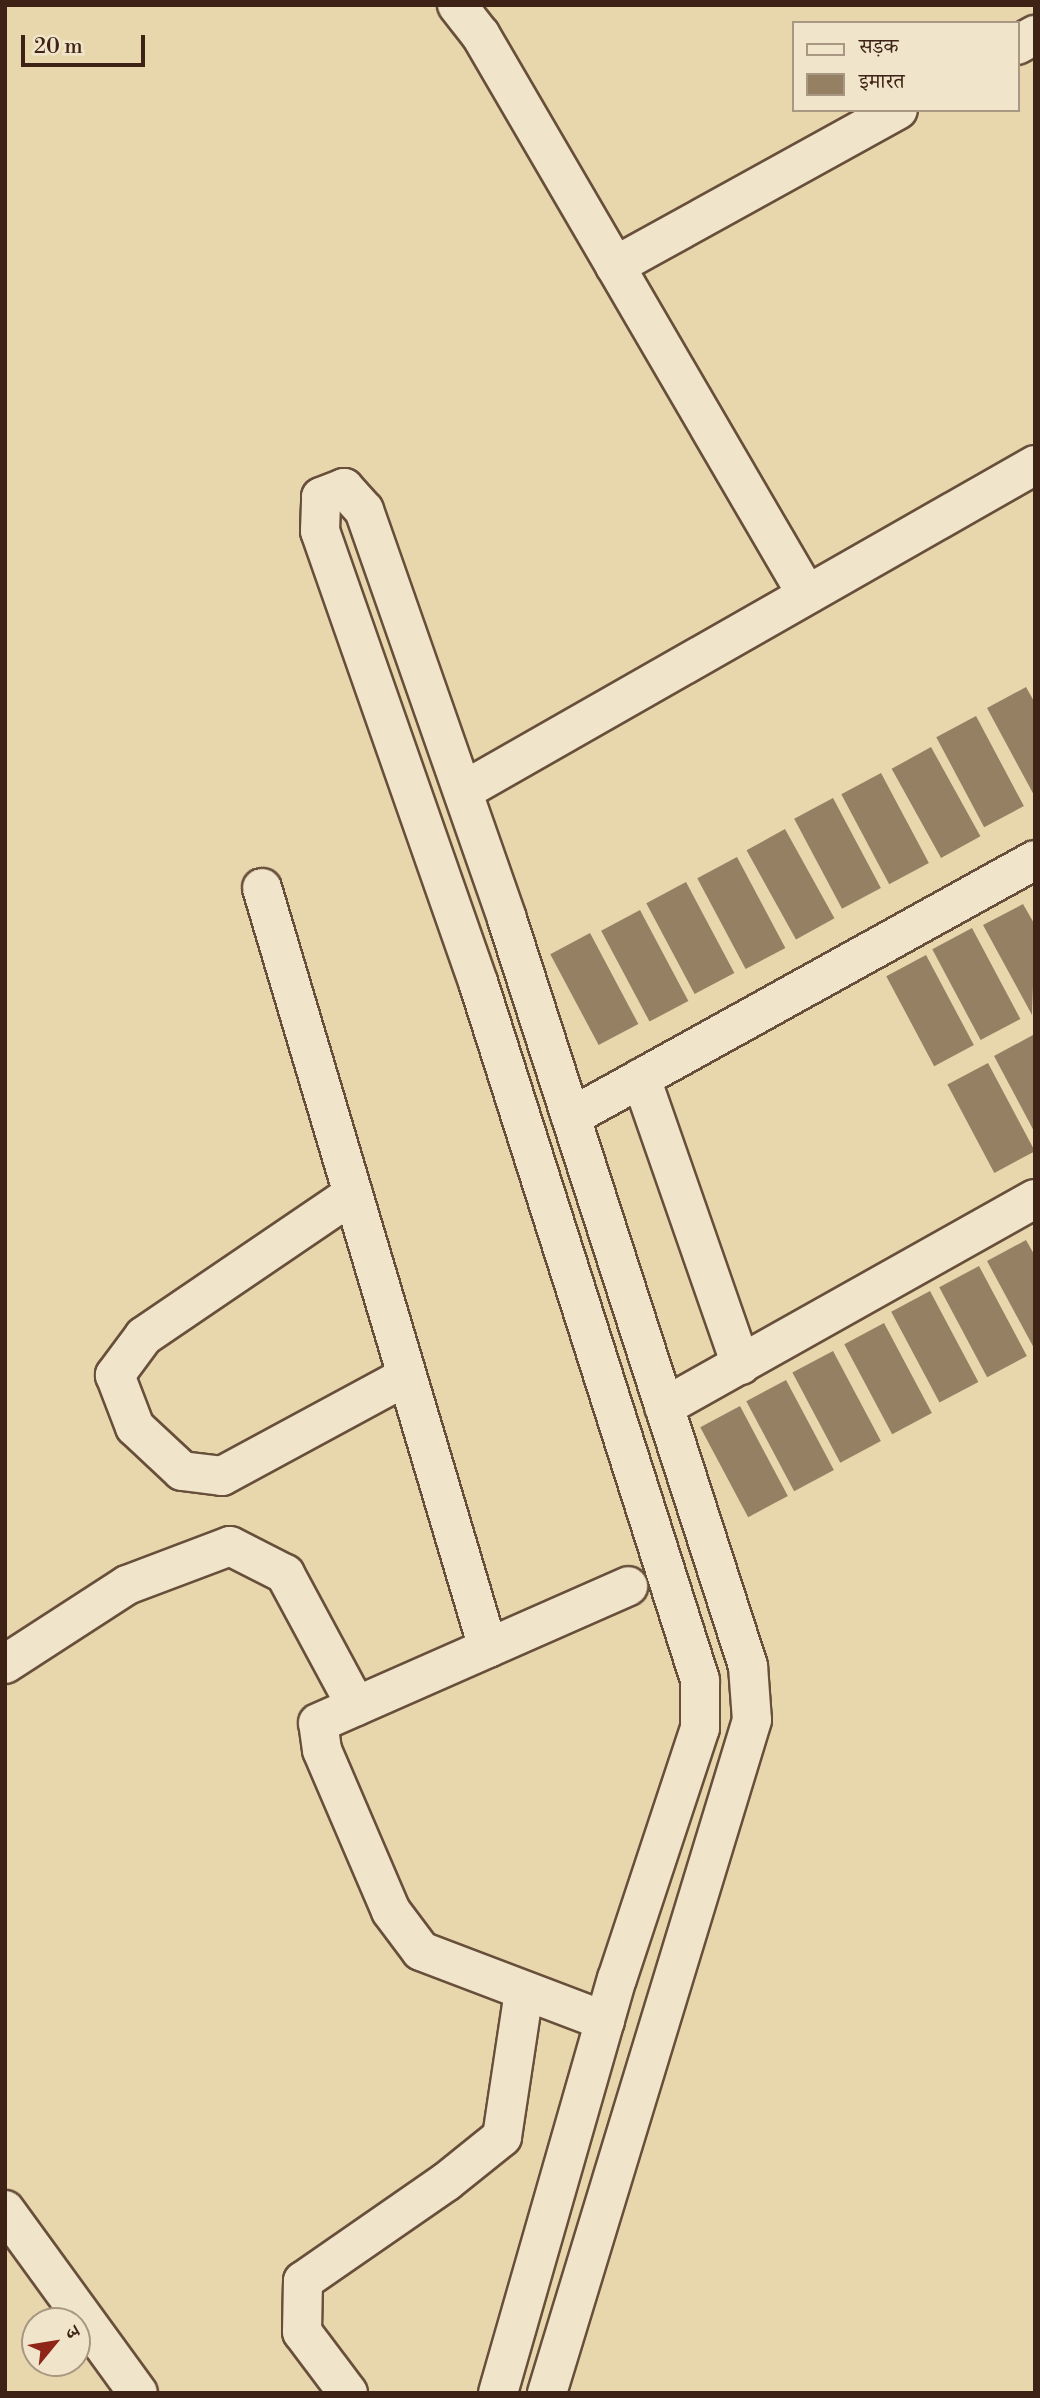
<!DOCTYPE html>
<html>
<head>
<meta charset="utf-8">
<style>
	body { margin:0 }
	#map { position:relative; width:1040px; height:2398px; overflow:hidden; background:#e8d7ad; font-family:"Libre Bodoni","Noto Serif Devanagari",serif }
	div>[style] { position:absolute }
	.building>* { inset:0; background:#968064; transform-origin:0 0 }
	.roads { filter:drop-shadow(2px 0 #684f3b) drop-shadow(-2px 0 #684f3b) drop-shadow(0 2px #684f3b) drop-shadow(0 -2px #684f3b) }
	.street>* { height:38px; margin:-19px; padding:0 19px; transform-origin:19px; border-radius:19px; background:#f0e5ca }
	span { translate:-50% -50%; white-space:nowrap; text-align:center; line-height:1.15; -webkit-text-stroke:7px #f0e5ca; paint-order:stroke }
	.frame { position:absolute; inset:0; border:7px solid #3d2215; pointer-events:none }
	.legend { position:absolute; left:792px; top:21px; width:228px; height:91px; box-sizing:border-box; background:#f0e5ca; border:2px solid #a89782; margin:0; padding:9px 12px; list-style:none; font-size:21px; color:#3d2215 }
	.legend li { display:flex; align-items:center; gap:14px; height:35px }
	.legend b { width:35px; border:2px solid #a89782 }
	.north { position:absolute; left:21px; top:2307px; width:70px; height:70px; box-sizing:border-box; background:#f0e5ca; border:2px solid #a89782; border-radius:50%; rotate:60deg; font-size:19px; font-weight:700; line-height:28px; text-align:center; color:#3d2215 }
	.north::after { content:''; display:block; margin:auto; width:24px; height:32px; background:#8f2418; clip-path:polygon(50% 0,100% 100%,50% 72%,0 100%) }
	.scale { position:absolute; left:21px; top:35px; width:124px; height:32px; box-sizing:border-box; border:4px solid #3d2215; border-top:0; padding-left:9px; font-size:21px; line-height:24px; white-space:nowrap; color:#3d2215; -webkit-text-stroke:5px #f0e5ca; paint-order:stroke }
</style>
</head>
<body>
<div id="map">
	<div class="building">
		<div style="clip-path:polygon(1026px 687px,1035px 703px,1035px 797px,987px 708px)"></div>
		<div style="left:976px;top:716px;width:102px;height:45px;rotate:62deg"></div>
		<div style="left:931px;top:747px;width:102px;height:45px;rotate:61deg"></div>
		<div style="left:881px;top:773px;width:102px;height:45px;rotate:62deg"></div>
		<div style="left:833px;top:798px;width:102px;height:44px;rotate:62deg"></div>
		<div style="left:785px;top:829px;width:102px;height:44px;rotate:61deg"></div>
		<div style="left:737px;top:857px;width:103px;height:45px;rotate:62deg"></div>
		<div style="left:686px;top:882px;width:103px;height:45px;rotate:62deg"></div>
		<div style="clip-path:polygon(1023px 904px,1035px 925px,1032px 1015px,983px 925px)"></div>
		<div style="left:640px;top:910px;width:103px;height:44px;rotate:62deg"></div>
		<div style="left:972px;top:928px;width:103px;height:45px;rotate:62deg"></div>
		<div style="left:590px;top:933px;width:103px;height:45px;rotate:62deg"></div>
		<div style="left:926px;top:955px;width:102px;height:45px;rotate:62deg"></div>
		<div style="clip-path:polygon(1033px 1035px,1035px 1038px,1035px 1133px,994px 1056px)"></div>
		<div style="left:988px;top:1063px;width:100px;height:46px;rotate:62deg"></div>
		<div style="clip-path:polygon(1026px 1240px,1035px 1256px,1035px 1350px,987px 1261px)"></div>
		<div style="left:979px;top:1266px;width:102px;height:45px;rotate:62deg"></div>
		<div style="left:930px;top:1291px;width:103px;height:44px;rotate:62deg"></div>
		<div style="left:884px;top:1323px;width:102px;height:45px;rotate:62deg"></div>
		<div style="left:833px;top:1351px;width:102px;height:46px;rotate:62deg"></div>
		<div style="left:786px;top:1380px;width:102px;height:45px;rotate:62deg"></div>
		<div style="left:740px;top:1406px;width:102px;height:45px;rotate:62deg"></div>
	</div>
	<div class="roads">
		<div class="street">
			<div style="left:457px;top:5px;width:37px;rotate:52deg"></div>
			<div style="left:480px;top:34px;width:649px;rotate:59.76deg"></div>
			<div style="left:1017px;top:45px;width:21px;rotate:-29deg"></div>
			<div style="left:615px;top:266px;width:323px;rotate:-28.9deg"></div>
			<div style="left:463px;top:791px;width:658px;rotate:-29.68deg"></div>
			<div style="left:262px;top:888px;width:793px;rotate:73.44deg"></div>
			<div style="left:641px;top:1078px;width:304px;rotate:70.8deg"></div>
			<div style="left:571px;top:1117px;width:530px;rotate:-28.98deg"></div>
			<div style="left:353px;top:1194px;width:253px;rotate:145.8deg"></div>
			<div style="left:144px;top:1336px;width:49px;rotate:126.6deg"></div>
			<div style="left:115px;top:1375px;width:56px;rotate:69deg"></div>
			<div style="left:135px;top:1427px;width:64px;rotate:43.1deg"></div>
			<div style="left:182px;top:1471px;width:40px;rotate:7.1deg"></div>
			<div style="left:222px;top:1476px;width:210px;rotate:-28.4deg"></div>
			<div style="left:664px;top:1407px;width:425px;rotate:-29.3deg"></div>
			<div style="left:5px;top:1664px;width:145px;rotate:-32.9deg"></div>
			<div style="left:127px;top:1585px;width:110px;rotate:-20.7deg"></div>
			<div style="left:230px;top:1546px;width:62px;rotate:27deg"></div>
			<div style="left:285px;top:1574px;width:150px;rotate:61.7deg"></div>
			<div style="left:605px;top:2021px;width:197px;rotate:-159.2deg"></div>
			<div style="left:421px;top:1951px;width:50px;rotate:-126.9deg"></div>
			<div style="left:391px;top:1911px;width:175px;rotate:-113.2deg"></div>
			<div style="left:322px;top:1750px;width:27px;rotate:-98deg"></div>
			<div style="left:318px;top:1723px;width:339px;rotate:-23.8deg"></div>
			<div style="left:5px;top:2210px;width:226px;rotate:54deg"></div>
			<div style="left:348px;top:2393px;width:76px;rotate:-127deg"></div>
			<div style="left:302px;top:2332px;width:51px;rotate:-88.9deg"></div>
			<div style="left:303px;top:2281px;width:174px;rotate:-34.7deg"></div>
			<div style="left:446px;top:2182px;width:72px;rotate:-38.8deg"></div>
			<div style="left:502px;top:2137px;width:147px;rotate:-81.4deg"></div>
			<div style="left:498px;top:2393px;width:431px;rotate:-74deg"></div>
			<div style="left:617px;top:1979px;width:264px;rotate:-71.7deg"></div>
			<div style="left:700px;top:1728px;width:48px;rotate:-90deg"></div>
			<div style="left:700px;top:1680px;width:732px;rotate:-107.64deg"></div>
			<div style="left:478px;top:982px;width:478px;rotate:-109.3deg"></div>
			<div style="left:320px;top:531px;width:34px;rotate:-88deg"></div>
			<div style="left:321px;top:497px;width:25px;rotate:-21deg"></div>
			<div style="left:344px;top:488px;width:30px;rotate:48deg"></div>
			<div style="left:364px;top:510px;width:433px;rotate:70.7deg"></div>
			<div style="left:507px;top:919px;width:785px;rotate:72.12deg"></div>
			<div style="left:748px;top:1666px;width:54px;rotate:85.8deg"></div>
			<div style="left:752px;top:1720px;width:704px;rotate:106.94deg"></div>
		</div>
	</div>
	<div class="frame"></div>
	<ul class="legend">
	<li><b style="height:9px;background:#f0e5ca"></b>सड़क</li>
	<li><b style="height:19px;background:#968064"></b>इमारत</li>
	</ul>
	<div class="north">उ</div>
	<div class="scale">20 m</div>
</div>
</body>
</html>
